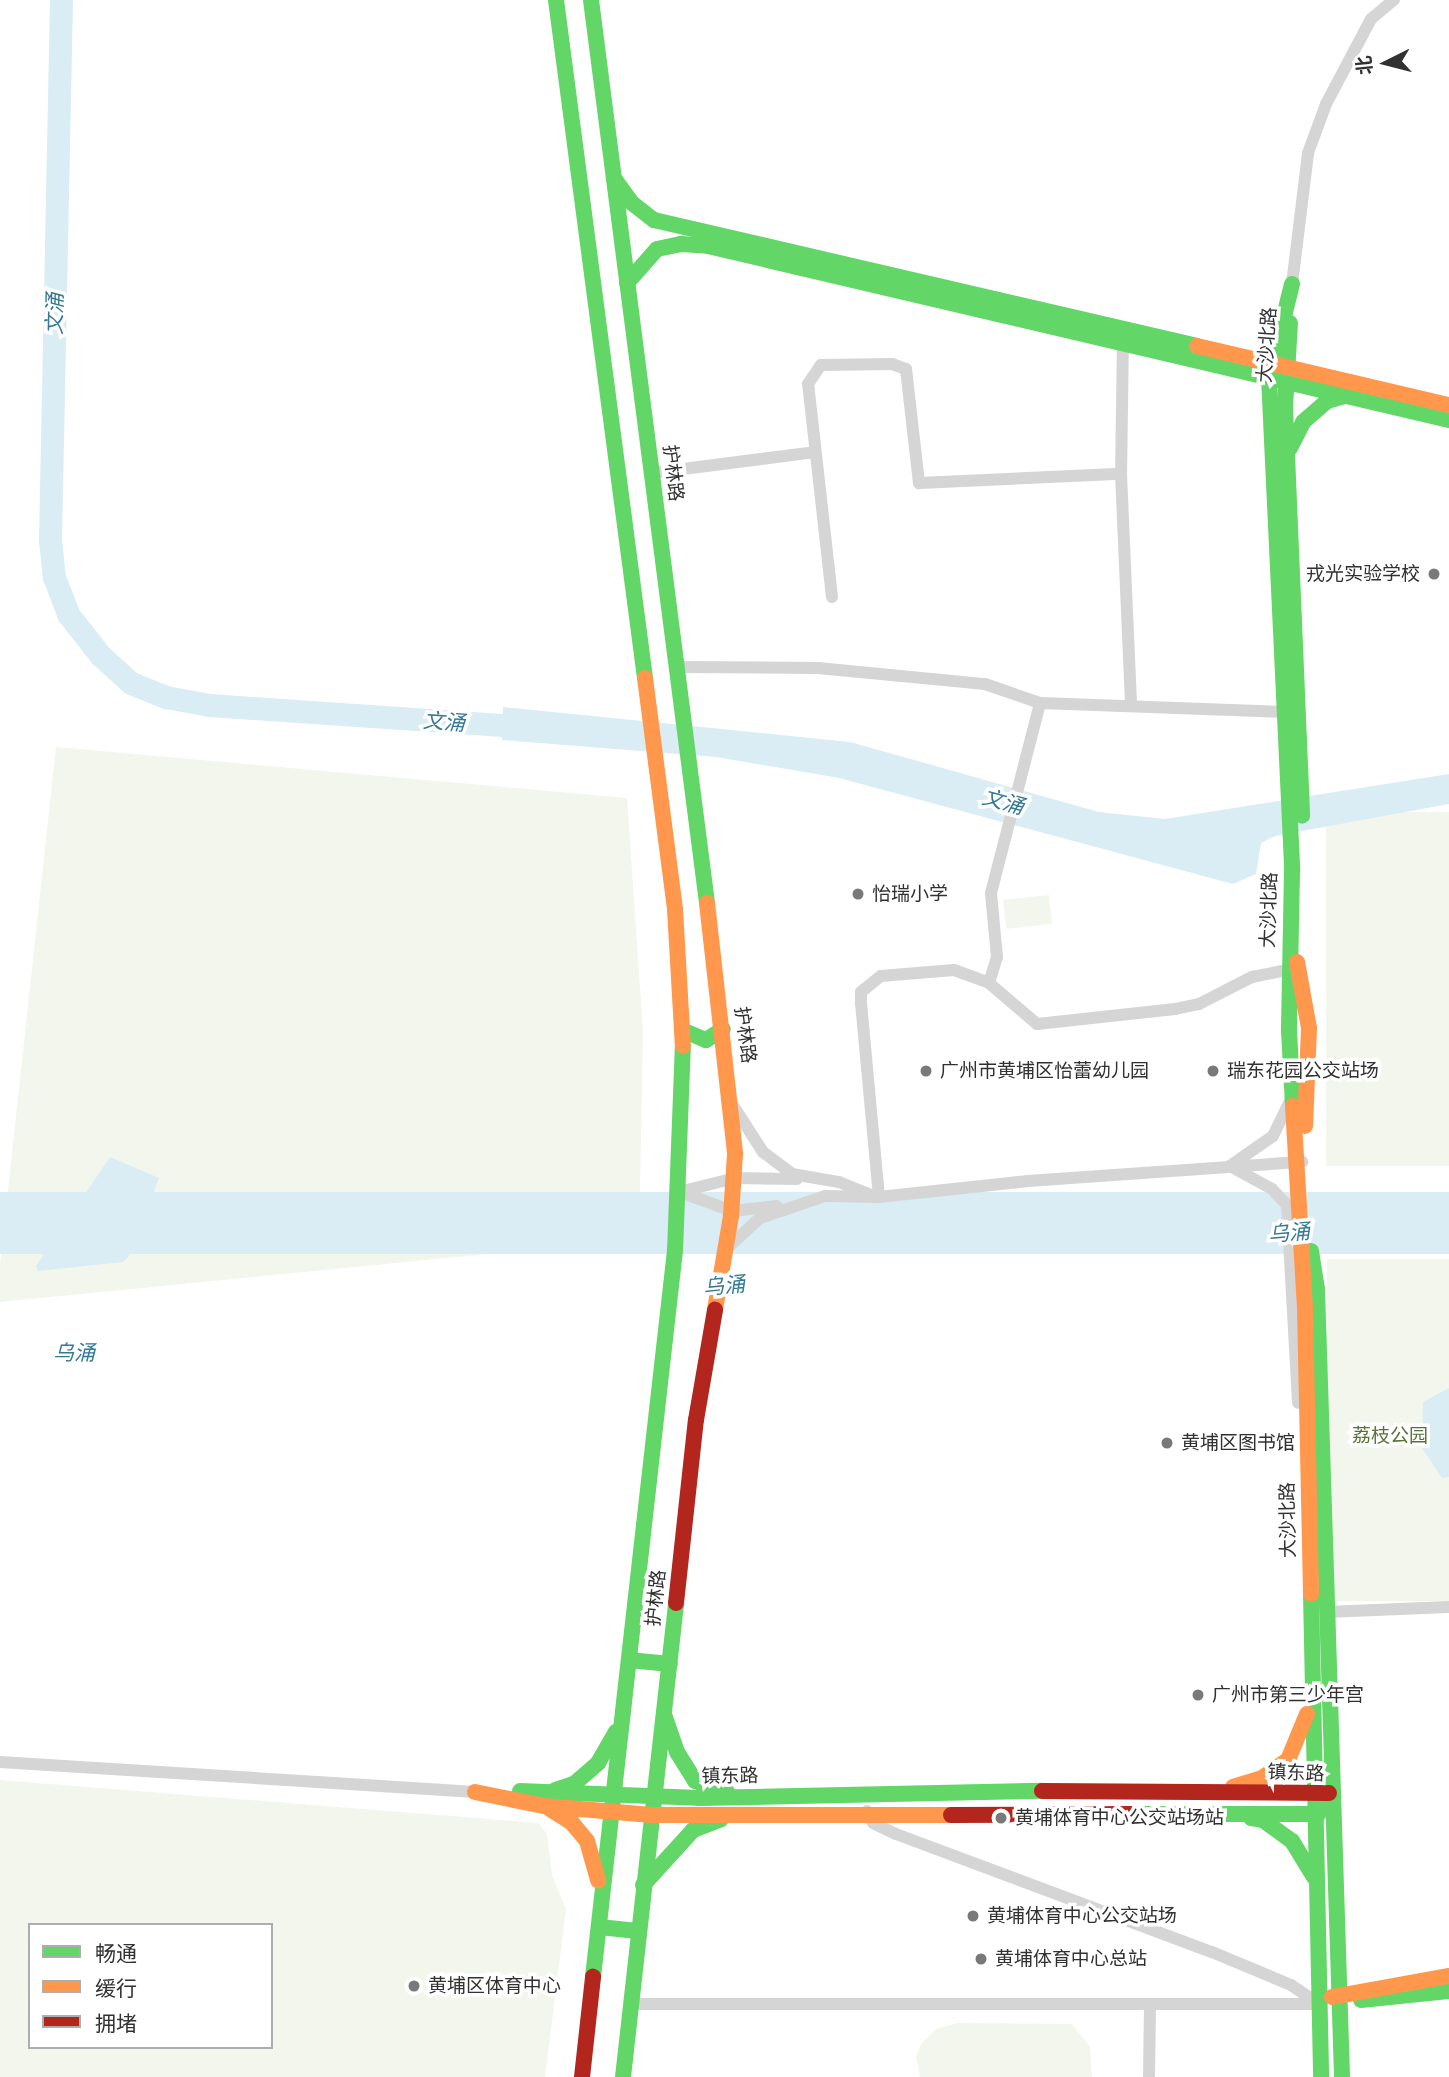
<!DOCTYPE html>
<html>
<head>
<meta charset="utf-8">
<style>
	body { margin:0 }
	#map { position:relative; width:1449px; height:2077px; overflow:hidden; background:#fff; font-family:"Work Sans","Noto Sans SC",sans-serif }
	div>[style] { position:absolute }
	.green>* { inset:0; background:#f3f6ed; transform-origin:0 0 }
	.water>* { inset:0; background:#daedf4; transform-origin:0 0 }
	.river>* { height:23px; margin:-11.5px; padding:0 11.5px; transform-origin:11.5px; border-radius:11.5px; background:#daedf4 }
	.street>* { height:12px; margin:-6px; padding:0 6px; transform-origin:6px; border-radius:6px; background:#d5d5d5 }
	.fast>* { height:16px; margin:-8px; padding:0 8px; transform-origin:8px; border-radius:8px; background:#63d668 }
	.slow>* { height:16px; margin:-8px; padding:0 8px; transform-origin:8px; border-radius:8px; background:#ff974d }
	.jam>* { height:16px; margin:-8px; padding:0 8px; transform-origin:8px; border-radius:8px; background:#b3261e }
	.dots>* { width:19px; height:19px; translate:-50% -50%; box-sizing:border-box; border:4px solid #fff; border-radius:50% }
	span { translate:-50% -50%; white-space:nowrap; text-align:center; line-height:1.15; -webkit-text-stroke:7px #fff; paint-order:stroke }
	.street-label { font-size:19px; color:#313131 }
	.poi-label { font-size:19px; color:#313131 }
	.right { translate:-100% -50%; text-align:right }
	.left { translate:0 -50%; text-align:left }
	.park-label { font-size:19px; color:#5a723a }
	.water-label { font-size:21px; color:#357a94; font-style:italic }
	.legend { position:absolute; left:28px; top:1923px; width:245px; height:126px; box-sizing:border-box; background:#fff; border:2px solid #adadad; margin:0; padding:9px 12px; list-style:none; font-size:21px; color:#313131 }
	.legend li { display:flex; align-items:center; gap:14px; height:35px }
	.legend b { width:35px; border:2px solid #adadad }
	.north { position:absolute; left:1351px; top:28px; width:70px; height:70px; -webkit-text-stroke:5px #fff; paint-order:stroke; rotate:264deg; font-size:19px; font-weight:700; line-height:28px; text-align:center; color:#313131 }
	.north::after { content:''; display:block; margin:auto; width:24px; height:32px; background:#313131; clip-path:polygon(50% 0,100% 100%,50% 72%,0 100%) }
</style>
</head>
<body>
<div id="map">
	<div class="green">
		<div style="clip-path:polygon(56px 747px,627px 798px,643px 1030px,639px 1239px,0 1302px,0 1264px)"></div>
		<div style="left:1449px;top:812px;width:354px;height:123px;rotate:90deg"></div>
		<div style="left:1049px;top:895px;width:29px;height:46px;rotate:84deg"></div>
		<div style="left:1449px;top:1259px;width:342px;height:122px;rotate:90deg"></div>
		<div style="clip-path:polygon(evenodd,0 1780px,538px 1823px,547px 1834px,552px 1875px,566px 1909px,545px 2077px,0 2077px,0 1780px,30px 1925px,271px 1925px,271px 2047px,30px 2047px,30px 1925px)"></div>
		<div style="clip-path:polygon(957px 2023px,1072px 2024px,1090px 2047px,1092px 2077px,920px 2077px,916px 2057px,921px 2044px,936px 2029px)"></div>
	</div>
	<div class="water">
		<div style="clip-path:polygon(503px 707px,850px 742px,1099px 812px,1165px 819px,1449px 774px,1449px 804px,1275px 836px,1261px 843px,1256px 874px,1233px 884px,839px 778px,716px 757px,502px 740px)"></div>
		<div style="clip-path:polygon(110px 1157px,159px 1178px,128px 1257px,123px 1262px,38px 1271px,36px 1266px)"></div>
		<div style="left:1449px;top:1192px;width:62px;height:1455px;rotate:90deg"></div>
		<div style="clip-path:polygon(1449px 1388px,1449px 1477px,1442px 1478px,1422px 1448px,1423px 1402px)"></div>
	</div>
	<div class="river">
		<div style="left:61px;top:0;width:540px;rotate:91.17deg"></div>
		<div style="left:50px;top:540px;width:37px;rotate:84deg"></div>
		<div style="left:54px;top:577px;width:40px;rotate:69deg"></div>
		<div style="left:68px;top:614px;width:52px;rotate:52deg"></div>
		<div style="left:100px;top:655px;width:42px;rotate:42.1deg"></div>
		<div style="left:131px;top:683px;width:38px;rotate:22deg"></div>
		<div style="left:166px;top:697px;width:44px;rotate:10.5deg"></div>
		<div style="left:209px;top:705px;width:325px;rotate:3.9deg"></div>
	</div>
	<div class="street">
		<div style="left:1292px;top:284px;width:132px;rotate:-83deg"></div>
		<div style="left:1308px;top:153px;width:52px;rotate:-69.8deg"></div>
		<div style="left:1326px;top:104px;width:96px;rotate:-62.1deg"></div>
		<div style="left:1371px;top:19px;width:30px;rotate:-40deg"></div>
		<div style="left:1123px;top:336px;width:138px;rotate:90.8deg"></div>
		<div style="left:1121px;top:474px;width:232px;rotate:87.5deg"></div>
		<div style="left:652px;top:473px;width:164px;rotate:-7.3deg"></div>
		<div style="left:832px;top:597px;width:214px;rotate:-96.4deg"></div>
		<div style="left:808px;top:384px;width:23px;rotate:-56deg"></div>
		<div style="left:821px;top:365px;width:71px;rotate:-0.8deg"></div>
		<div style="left:892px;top:364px;width:15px;rotate:20deg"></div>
		<div style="left:906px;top:369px;width:115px;rotate:83.5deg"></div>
		<div style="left:919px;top:483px;width:202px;rotate:-2.6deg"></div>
		<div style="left:675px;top:667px;width:143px;rotate:0.4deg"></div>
		<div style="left:818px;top:668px;width:168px;rotate:5.5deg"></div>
		<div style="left:985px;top:684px;width:58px;rotate:19.1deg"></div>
		<div style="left:1040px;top:703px;width:245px;rotate:2.1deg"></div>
		<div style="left:989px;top:983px;width:27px;rotate:-73deg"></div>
		<div style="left:997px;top:957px;width:64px;rotate:-95.4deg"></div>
		<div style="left:991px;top:893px;width:196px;rotate:-75.5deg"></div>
		<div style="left:734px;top:1107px;width:54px;rotate:57.2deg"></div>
		<div style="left:763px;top:1152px;width:36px;rotate:37deg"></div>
		<div style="left:792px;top:1174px;width:48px;rotate:9.7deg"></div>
		<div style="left:839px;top:1182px;width:32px;rotate:22deg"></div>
		<div style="left:1230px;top:1166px;width:48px;rotate:28.7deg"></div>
		<div style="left:1272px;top:1189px;width:22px;rotate:47deg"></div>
		<div style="left:1287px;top:1205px;width:198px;rotate:86.8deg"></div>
		<div style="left:1230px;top:1166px;width:52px;rotate:-34.9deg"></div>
		<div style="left:1273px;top:1136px;width:41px;rotate:-64.1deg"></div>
		<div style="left:679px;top:1192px;width:58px;rotate:-14deg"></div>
		<div style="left:735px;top:1178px;width:62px;rotate:0.9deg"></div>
		<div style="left:680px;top:1192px;width:55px;rotate:20.1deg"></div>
		<div style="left:732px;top:1211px;width:45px;rotate:-6.3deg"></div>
		<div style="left:879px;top:1197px;width:194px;rotate:-95.3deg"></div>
		<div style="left:861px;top:1004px;width:12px;rotate:-90deg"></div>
		<div style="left:861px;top:992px;width:26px;rotate:-39deg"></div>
		<div style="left:881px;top:976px;width:73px;rotate:-4.7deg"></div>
		<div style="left:954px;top:970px;width:37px;rotate:20deg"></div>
		<div style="left:989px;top:983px;width:63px;rotate:40.5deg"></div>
		<div style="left:1037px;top:1024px;width:139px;rotate:-6.2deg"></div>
		<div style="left:1175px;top:1009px;width:25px;rotate:-12deg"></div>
		<div style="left:1199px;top:1004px;width:59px;rotate:-27deg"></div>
		<div style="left:1252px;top:977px;width:46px;rotate:-11.3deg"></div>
		<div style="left:726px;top:1249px;width:46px;rotate:-42.4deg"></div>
		<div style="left:760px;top:1218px;width:69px;rotate:-18.7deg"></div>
		<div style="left:825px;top:1196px;width:54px;rotate:1.1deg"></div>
		<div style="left:879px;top:1197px;width:150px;rotate:-6.1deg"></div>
		<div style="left:1028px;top:1181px;width:275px;rotate:-4deg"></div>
		<div style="left:1326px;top:1612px;width:123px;rotate:-2.3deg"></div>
		<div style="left:0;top:1762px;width:476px;rotate:3.6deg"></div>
		<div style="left:867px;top:1811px;width:13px;rotate:63deg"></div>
		<div style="left:873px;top:1823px;width:25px;rotate:26deg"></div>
		<div style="left:896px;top:1834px;width:337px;rotate:20.5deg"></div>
		<div style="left:1212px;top:1952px;width:86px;rotate:22.7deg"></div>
		<div style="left:1291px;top:1985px;width:34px;rotate:34deg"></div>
		<div style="left:631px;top:2004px;width:688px"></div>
		<div style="left:1149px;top:2077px;width:71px;rotate:-89.2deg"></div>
	</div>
	<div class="fast">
		<div style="left:556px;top:0;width:684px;rotate:82.52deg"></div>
		<div style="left:591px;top:0;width:910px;rotate:82.68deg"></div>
		<div style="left:616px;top:181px;width:27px;rotate:54deg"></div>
		<div style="left:632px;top:203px;width:28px;rotate:38deg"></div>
		<div style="left:654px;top:220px;width:557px;rotate:13.06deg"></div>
		<div style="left:627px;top:283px;width:45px;rotate:-48.6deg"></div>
		<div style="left:657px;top:249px;width:25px;rotate:-12deg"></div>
		<div style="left:681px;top:244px;width:27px;rotate:4deg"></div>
		<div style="left:708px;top:246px;width:761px;rotate:13.21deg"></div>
		<div style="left:1292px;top:284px;width:96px;rotate:103.9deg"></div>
		<div style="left:1269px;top:377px;width:495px;rotate:87.3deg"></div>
		<div style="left:1292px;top:871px;width:160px;rotate:91.1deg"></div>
		<div style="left:1289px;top:1031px;width:75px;rotate:86.9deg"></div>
		<div style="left:1290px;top:323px;width:84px;rotate:93.4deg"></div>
		<div style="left:1285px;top:407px;width:409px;rotate:87.6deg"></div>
		<div style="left:1290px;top:448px;width:29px;rotate:-63deg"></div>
		<div style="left:1303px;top:422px;width:32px;rotate:-41deg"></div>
		<div style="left:1327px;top:401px;width:19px;rotate:-16deg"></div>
		<div style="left:682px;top:1030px;width:26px;rotate:23deg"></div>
		<div style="left:706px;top:1040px;width:20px;rotate:-33deg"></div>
		<div style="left:1311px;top:1251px;width:38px;rotate:81deg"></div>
		<div style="left:1317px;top:1289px;width:788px;rotate:88.18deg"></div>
		<div style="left:1311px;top:1594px;width:483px;rotate:88.8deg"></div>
		<div style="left:629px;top:1660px;width:41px;rotate:5.6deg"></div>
		<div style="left:665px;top:1717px;width:37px;rotate:71deg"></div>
		<div style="left:677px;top:1752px;width:34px;rotate:58deg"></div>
		<div style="left:695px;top:1781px;width:34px;rotate:19deg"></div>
		<div style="left:555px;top:1790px;width:20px;rotate:-18deg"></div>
		<div style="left:574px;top:1784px;width:32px;rotate:-41deg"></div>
		<div style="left:598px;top:1763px;width:36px;rotate:-60deg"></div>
		<div style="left:520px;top:1791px;width:179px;rotate:2.2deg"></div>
		<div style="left:699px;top:1798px;width:343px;rotate:-1.2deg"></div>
		<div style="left:1132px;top:1814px;width:186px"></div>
		<div style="left:1318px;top:1814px;width:9px;rotate:-54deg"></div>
		<div style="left:1251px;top:1818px;width:12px;rotate:9deg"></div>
		<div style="left:1263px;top:1820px;width:36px;rotate:36deg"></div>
		<div style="left:1292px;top:1841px;width:42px;rotate:58.6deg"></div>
		<div style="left:643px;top:1885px;width:74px;rotate:-47.7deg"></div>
		<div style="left:693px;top:1830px;width:30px;rotate:-21deg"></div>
		<div style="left:599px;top:1927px;width:39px;rotate:6deg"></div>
		<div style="left:593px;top:1977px;width:731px;rotate:-83.56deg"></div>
		<div style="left:675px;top:1251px;width:205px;rotate:-87.8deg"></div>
		<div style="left:1361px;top:2000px;width:88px;rotate:-5.8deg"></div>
		<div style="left:623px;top:2077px;width:477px;rotate:-83.6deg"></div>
	</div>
	<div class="slow">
		<div style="left:1197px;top:346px;width:259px;rotate:13.2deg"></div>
		<div style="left:645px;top:678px;width:233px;rotate:82.6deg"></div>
		<div style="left:675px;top:909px;width:137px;rotate:86.7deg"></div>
		<div style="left:707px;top:903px;width:253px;rotate:83.6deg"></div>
		<div style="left:735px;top:1154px;width:62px;rotate:93.7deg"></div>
		<div style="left:731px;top:1216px;width:95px;rotate:99.7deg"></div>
		<div style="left:1297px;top:962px;width:67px;rotate:79.7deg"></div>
		<div style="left:1309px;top:1028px;width:98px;rotate:92.3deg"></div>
		<div style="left:1293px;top:1106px;width:201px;rotate:86.6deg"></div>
		<div style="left:1305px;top:1307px;width:287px;rotate:88.8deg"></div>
		<div style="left:1233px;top:1787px;width:30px;rotate:-17deg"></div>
		<div style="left:1262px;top:1778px;width:32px;rotate:-35deg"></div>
		<div style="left:1288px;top:1760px;width:50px;rotate:-67.6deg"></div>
		<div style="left:475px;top:1792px;width:70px;rotate:11.5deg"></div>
		<div style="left:544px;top:1806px;width:108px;rotate:4.8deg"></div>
		<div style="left:652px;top:1815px;width:299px"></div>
		<div style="left:550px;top:1809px;width:26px;rotate:32deg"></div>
		<div style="left:572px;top:1823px;width:23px;rotate:50deg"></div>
		<div style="left:587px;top:1841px;width:41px;rotate:74.2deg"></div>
		<div style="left:1332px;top:1997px;width:119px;rotate:-10.2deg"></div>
	</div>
	<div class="jam">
		<div style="left:676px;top:1603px;width:184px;rotate:-83.8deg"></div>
		<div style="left:696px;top:1420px;width:112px;rotate:-80.2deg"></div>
		<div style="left:1042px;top:1791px;width:287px;rotate:0.4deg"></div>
		<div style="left:951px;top:1815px;width:181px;rotate:-0.3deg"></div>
		<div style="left:582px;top:2077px;width:101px;rotate:-83.7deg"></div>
	</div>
	<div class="dots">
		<div style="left:1434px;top:574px;background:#797979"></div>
		<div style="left:858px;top:894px;background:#797979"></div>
		<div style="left:926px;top:1071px;background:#797979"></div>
		<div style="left:1213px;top:1071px;background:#797979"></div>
		<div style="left:1167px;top:1443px;background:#797979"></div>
		<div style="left:1198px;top:1695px;background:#797979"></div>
		<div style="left:1001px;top:1818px;background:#797979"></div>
		<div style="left:973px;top:1916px;background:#797979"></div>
		<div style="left:981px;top:1959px;background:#797979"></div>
		<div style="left:414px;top:1986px;background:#797979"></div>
	</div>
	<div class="street-label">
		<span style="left:1267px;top:345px;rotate:-86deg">大沙北路</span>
		<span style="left:673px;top:473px;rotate:83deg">护林路</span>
		<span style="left:1269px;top:910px;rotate:-88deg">大沙北路</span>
		<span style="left:745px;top:1035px;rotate:82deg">护林路</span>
		<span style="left:1288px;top:1520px;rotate:-91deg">大沙北路</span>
		<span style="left:656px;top:1598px;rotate:-84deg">护林路</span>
		<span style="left:1296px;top:1773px;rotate:2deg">镇东路</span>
		<span style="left:730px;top:1776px;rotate:-1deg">镇东路</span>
	</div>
	<div class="poi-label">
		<span class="right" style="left:1420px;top:574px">戎光实验学校</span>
		<span class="left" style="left:872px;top:894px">怡瑞小学</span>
		<span class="left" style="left:940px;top:1071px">广州市黄埔区怡蕾幼儿园</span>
		<span class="left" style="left:1227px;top:1071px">瑞东花园公交站场</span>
		<span class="left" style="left:1181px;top:1443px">黄埔区图书馆</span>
		<span class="left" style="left:1212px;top:1695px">广州市第三少年宫</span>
		<span class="left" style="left:1015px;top:1818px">黄埔体育中心公交站场站</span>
		<span class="left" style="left:987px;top:1916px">黄埔体育中心公交站场</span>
		<span class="left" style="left:995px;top:1959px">黄埔体育中心总站</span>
		<span class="left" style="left:428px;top:1986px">黄埔区体育中心</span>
	</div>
	<div class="park-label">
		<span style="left:1390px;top:1436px">荔枝公园</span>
	</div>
	<div class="water-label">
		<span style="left:55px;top:314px;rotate:-89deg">文涌</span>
		<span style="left:444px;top:722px;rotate:4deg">文涌</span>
		<span style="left:1003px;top:802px;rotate:15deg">文涌</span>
		<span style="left:1289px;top:1233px;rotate:-5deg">乌涌</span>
		<span style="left:724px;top:1286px;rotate:-6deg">乌涌</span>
		<span style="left:74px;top:1353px">乌涌</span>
	</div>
	<ul class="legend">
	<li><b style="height:9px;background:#63d668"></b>畅通</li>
	<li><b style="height:9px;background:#ff974d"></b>缓行</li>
	<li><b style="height:9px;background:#b3261e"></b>拥堵</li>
	</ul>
	<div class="north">北</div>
</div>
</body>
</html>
